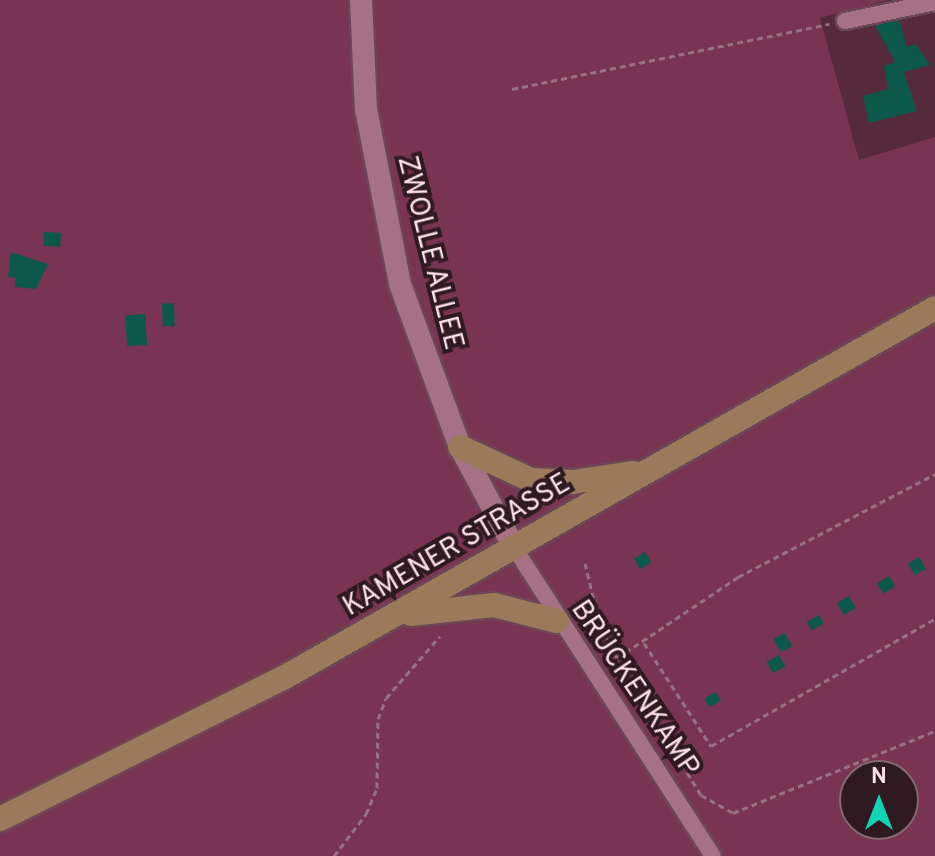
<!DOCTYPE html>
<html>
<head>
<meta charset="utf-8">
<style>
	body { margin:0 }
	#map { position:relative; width:935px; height:856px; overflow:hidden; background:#56293b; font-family:Overpass,sans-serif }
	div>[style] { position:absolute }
	.green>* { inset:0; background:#793451 }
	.building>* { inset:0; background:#0c584a; transform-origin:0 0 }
	.path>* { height:3px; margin-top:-1.5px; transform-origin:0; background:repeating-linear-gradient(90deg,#987180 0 6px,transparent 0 10px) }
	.roads { filter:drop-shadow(2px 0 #6d4656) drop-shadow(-2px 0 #6d4656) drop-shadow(0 2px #6d4656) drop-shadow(0 -2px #6d4656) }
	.minor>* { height:16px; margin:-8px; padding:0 8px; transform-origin:8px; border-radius:8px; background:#a67184 }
	.tertiary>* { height:22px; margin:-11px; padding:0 11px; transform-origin:11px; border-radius:11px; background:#a67184 }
	.secondary>* { height:24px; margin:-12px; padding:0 12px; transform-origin:12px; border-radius:12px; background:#9b7a5c }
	span { translate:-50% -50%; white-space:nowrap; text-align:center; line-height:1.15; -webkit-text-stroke:8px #2f1a22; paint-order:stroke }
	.street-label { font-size:28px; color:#fee0ea }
	.north { position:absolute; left:839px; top:760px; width:80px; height:80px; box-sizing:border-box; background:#2f1a22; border:2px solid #826972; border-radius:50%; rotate:0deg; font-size:22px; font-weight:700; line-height:32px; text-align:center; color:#fee0ea }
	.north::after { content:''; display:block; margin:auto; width:28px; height:36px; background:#10d5b4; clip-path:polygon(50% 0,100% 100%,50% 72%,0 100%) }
</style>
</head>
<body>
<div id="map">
	<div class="green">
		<div style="clip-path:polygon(evenodd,0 0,888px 0,820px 18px,859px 160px,935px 137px,935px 856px,0 856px,0 0,855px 776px,903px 776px,903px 824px,855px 824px,855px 776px)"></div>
	</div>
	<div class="building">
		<div style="clip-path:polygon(898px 16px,907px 47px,916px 44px,930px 65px,904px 72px,917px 111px,869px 123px,863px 96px,888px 89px,884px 66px,895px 62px,873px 22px)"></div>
		<div style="left:44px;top:232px;width:17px;height:14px;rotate:3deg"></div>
		<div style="clip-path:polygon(11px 252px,48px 264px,36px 289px,15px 287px,16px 278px,8px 277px)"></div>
		<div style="left:174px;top:303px;width:23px;height:12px;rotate:88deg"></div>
		<div style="left:145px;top:314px;width:31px;height:20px;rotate:86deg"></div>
		<div style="left:645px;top:552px;width:12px;height:13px;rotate:59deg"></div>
		<div style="left:919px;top:557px;width:14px;height:13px;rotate:60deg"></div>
		<div style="left:889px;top:576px;width:12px;height:14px;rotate:59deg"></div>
		<div style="left:849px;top:596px;width:14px;height:14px;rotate:60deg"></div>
		<div style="left:819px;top:615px;width:10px;height:14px;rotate:61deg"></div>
		<div style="left:785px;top:633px;width:15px;height:13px;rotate:62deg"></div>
		<div style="left:779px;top:655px;width:13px;height:14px;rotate:61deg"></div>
		<div style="left:716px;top:692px;width:10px;height:13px;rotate:61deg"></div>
	</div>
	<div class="path">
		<div style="left:512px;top:89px;width:324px;rotate:-11.6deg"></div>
		<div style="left:585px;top:563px;width:65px;rotate:76.6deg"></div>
		<div style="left:600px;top:626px;width:36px;rotate:62deg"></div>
		<div style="left:617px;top:658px;width:146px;rotate:-33.8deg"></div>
		<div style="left:738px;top:577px;width:222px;rotate:-27.6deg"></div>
		<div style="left:644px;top:643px;width:123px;rotate:57deg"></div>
		<div style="left:711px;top:746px;width:257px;rotate:-29.6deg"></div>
		<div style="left:636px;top:704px;width:17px;rotate:33deg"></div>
		<div style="left:650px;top:713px;width:97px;rotate:58.1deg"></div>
		<div style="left:701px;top:795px;width:37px;rotate:29deg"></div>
		<div style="left:733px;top:813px;width:218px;rotate:-22.1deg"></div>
		<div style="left:334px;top:856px;width:53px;rotate:-52.7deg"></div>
		<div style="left:366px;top:814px;width:28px;rotate:-67deg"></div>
		<div style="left:377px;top:788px;width:69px;rotate:-89.2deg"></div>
		<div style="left:378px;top:719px;width:22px;rotate:-69deg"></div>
		<div style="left:386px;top:698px;width:82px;rotate:-48.9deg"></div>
	</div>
	<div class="roads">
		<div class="minor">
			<div style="left:845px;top:21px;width:92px;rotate:-11.9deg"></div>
			<div style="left:515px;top:549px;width:365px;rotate:57.2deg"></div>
		</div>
		<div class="tertiary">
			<div style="left:361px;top:0;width:109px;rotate:87.4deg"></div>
			<div style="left:366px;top:109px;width:178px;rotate:79deg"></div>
			<div style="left:400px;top:284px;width:174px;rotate:69.8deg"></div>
			<div style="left:460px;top:447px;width:116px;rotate:61.7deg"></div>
		</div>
		<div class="secondary">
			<div style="left:460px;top:447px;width:78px;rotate:24.9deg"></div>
			<div style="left:531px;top:480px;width:42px;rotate:2.7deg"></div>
			<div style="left:573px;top:482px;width:61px;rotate:-8.5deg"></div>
			<div style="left:411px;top:614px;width:83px;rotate:-6.2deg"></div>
			<div style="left:494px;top:605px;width:65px;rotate:14.3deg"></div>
			<div style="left:0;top:819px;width:318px;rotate:-26.5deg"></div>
			<div style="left:285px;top:677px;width:747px;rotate:-29.58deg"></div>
		</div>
	</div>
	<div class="street-label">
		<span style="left:429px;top:253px;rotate:76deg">ZWOLLE ALLEE</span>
		<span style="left:457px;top:546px;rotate:-30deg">KAMENER STRASSE</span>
		<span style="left:634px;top:689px;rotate:56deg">BRÜCKENKAMP</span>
	</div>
	<div class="north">N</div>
</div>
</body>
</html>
